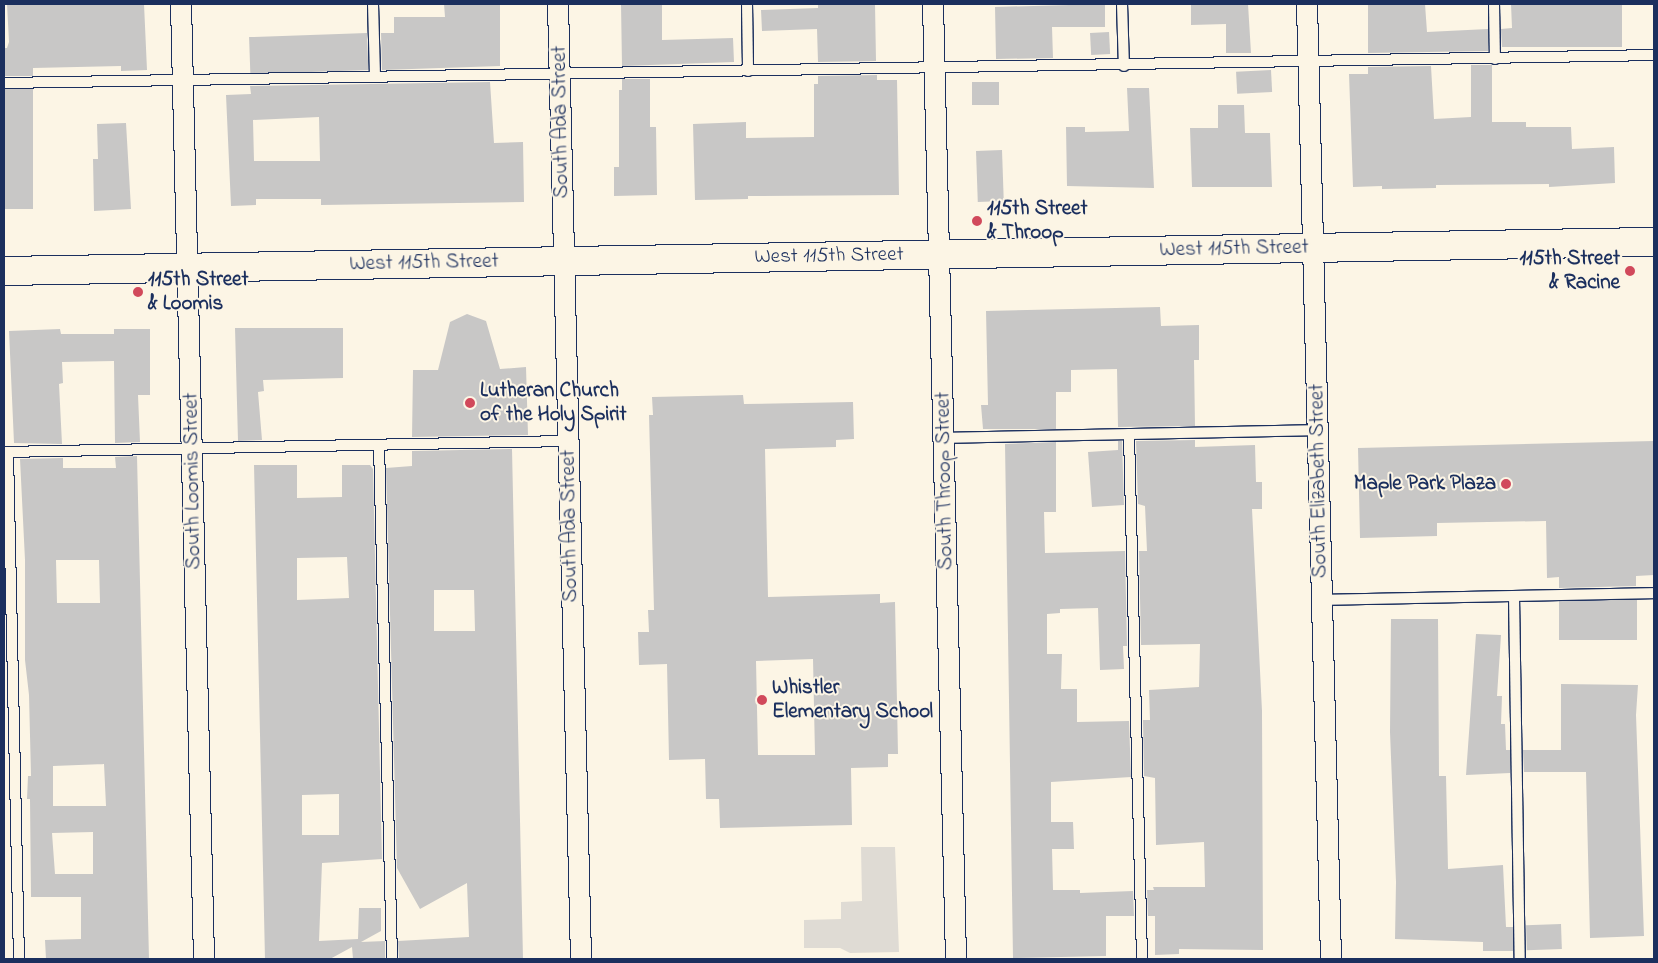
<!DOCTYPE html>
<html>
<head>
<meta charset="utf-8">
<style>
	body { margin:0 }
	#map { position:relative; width:1658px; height:963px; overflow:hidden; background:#fcf5e5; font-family:"Indie Flower",sans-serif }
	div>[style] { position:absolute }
	.green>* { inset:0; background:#dfdbd4 }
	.building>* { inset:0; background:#c8c7c6; transform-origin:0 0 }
	.roads { filter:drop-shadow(1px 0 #1b2f5e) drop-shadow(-1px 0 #1b2f5e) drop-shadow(0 1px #1b2f5e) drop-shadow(0 -1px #1b2f5e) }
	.lane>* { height:10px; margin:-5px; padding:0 5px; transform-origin:5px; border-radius:5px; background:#fcf5e5 }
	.street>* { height:20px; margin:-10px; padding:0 10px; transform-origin:10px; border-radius:10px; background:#fcf5e5 }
	.secondary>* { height:28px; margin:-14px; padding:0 14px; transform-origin:14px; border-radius:14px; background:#fcf5e5 }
	.dots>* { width:14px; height:14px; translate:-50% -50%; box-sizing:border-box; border:2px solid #fcf5e5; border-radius:50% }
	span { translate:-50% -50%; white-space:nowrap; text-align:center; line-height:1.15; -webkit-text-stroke:4px #fcf5e5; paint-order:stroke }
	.street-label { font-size:21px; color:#1b2f5e }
	.poi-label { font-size:21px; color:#1b2f5e; font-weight:700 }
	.left { translate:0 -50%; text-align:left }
	.right { translate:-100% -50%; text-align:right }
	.frame { position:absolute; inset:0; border:5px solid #1b2f5e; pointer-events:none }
</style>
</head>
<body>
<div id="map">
	<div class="green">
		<div style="clip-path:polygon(861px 847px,895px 847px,899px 952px,850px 953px,840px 948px,804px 948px,804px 920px,841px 919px,841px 902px,862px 901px)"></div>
	</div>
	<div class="building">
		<div style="clip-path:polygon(7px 4px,144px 4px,147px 70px,121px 71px,121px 66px,33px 68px,33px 76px,4px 76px,4px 48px,7px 48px,9px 42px)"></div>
		<div style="clip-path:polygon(444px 4px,500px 4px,500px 66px,382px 70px,381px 33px,394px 33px,394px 17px,445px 17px)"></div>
		<div style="clip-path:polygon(621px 4px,662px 4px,662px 40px,733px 38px,734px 62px,622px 66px)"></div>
		<div style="clip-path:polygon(818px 4px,875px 4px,876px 61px,818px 62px,817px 29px,762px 31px,761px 10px,818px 8px)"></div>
		<div style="clip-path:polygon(1105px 4px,1105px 27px,1052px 27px,1053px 58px,996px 59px,995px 7px)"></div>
		<div style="clip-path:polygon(1191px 4px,1248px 4px,1251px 53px,1226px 53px,1226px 24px,1191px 25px)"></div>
		<div style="clip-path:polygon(1368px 4px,1425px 4px,1427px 32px,1488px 29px,1488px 51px,1368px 53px)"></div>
		<div style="clip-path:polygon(1511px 4px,1622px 4px,1622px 47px,1502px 47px,1501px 29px,1512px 28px)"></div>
		<div style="left:1109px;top:32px;width:22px;height:19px;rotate:87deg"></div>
		<div style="left:367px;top:33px;width:37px;height:118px;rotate:88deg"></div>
		<div style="clip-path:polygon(1471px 65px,1492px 65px,1492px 122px,1526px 122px,1526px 127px,1571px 127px,1572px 149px,1614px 147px,1615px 183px,1549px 187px,1549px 184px,1436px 185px,1436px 188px,1382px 189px,1382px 186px,1353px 187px,1349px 74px,1368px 74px,1368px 67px,1431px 66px,1434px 119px,1471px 117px)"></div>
		<div style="left:1271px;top:70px;width:22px;height:35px;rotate:87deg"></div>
		<div style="clip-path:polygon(877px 75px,877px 80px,897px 80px,899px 195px,748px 196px,748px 199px,695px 200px,693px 124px,746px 122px,746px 138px,814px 137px,814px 84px,818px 84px,818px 76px)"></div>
		<div style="clip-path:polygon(622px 79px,650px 79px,650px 127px,656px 127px,657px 195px,614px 196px,614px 167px,619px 167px,619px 90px,622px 90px)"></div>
		<div style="clip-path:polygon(evenodd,490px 82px,494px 143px,523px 142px,524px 202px,321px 205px,321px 199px,256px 199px,256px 205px,231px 206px,226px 95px,251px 94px,250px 86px,490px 82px,319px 117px,320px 161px,254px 161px,253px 120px,319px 117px)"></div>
		<div style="left:972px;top:82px;width:27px;height:23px"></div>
		<div style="clip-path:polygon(1127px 88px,1149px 88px,1154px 188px,1067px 186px,1066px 127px,1085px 127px,1085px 132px,1129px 131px)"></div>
		<div style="left:33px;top:89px;width:120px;height:29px;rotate:90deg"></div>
		<div style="clip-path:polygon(1218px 105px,1244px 105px,1245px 133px,1270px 133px,1272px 187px,1192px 187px,1190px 128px,1218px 128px)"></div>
		<div style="clip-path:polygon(126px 123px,131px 209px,94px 211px,93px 159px,98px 159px,97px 124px)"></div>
		<div style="left:1002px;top:150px;width:51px;height:26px;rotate:88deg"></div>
		<div style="clip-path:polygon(1160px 307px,1161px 326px,1199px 325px,1199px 360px,1194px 360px,1195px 426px,1118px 427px,1117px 369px,1071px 370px,1071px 392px,1056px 392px,1056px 429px,983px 429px,981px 405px,988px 405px,986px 311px)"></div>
		<div style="clip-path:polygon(467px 314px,486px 321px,500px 369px,526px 367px,528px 435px,412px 437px,413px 370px,438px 370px,450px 322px)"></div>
		<div style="clip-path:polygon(235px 328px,343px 328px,343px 378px,263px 380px,264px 391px,258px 392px,262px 440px,238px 441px)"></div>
		<div style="clip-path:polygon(60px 329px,61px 334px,114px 334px,114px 329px,150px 329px,150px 395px,138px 395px,140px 442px,115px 443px,114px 361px,62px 362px,63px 383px,59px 384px,62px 444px,14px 443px,9px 331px)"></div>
		<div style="clip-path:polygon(evenodd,743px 395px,744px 404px,853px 402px,854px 439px,836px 440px,836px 447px,765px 449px,768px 597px,880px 594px,880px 603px,895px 602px,898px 754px,888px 754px,888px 767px,851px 768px,852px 825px,720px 828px,719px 799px,706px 799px,705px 759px,669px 760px,667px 664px,639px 665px,638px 632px,649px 632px,648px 610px,654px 610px,649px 415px,653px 415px,652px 397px,743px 395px,813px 659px,815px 755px,758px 755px,756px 661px,813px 659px)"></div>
		<div style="clip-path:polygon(1195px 440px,1195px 447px,1255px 445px,1256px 482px,1262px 482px,1262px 509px,1252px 509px,1262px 711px,1263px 950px,1179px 949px,1179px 954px,1155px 955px,1155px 916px,1148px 916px,1147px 890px,1154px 890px,1153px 887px,1205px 887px,1204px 842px,1156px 845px,1155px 778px,1144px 776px,1143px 720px,1150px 720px,1149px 690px,1199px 687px,1200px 644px,1141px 645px,1139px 551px,1147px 551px,1145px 506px,1138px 504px,1136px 441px)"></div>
		<div style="clip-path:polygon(1118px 441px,1122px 441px,1124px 505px,1092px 507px,1088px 452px,1118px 450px)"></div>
		<div style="clip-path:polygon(1654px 441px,1654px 575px,1636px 576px,1636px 586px,1559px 588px,1559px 577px,1547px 578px,1546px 521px,1437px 523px,1437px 536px,1360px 538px,1358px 448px)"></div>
		<div style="clip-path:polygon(1056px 442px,1056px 512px,1044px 512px,1045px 553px,1125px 551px,1127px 646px,1123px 646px,1124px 669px,1100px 670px,1098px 608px,1060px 609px,1060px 613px,1047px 614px,1047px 654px,1062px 654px,1061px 689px,1077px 689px,1077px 722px,1129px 721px,1131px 777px,1051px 782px,1051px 822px,1073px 822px,1074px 849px,1052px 849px,1053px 890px,1080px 890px,1080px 893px,1133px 891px,1134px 916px,1106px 916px,1106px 956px,1013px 958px,1005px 444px)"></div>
		<div style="clip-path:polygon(evenodd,512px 449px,523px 959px,399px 959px,398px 941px,469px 937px,467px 883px,420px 909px,397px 868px,386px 468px,412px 466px,412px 451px,512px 449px,434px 590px,474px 590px,475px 631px,434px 631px,434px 590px)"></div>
		<div style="clip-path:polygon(evenodd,137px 456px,149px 959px,46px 959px,45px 940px,81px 939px,81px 897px,31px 897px,30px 799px,27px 799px,28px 776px,31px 776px,29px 695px,25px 660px,25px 560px,20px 459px,63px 458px,63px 468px,116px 468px,115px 457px,137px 456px,56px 560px,99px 560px,100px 603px,57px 603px,56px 560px,137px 456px,104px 764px,106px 806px,53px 806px,53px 766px,104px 764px,137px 456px,93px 832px,93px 874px,55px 874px,52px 833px,93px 832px)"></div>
		<div style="clip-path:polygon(evenodd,254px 465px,297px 465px,297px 498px,342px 497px,342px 465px,370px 465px,373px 469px,382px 859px,322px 863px,319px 941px,358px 939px,359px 908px,381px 908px,381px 931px,361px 942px,385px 941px,385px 959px,353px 959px,352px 947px,330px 959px,265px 959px,254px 465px,347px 557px,349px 598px,297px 600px,297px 558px,347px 557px,254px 465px,339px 794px,339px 835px,302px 835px,302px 795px,339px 794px)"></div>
		<div style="left:1637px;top:600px;width:40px;height:78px;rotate:90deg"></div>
		<div style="clip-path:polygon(1391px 619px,1438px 619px,1439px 776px,1446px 776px,1448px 869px,1503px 865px,1506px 927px,1513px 927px,1513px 951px,1483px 951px,1483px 942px,1395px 939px,1396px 882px,1390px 732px)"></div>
		<div style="clip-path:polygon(1476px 634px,1501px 635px,1497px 696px,1502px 696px,1501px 724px,1505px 724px,1506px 750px,1510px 750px,1510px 773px,1466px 775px)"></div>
		<div style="clip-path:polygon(1561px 684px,1638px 685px,1636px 715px,1644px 936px,1590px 938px,1586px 772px,1524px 772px,1523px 750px,1561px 750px)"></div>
		<div style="left:1561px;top:924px;width:25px;height:35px;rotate:88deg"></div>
	</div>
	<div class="roads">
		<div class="lane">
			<div style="left:373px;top:4px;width:73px;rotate:88.4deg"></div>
			<div style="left:747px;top:4px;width:67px;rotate:89.1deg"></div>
			<div style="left:1122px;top:4px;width:62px;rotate:88.2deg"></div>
			<div style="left:1494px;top:4px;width:55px;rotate:89deg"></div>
			<div style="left:4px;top:83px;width:1650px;rotate:-0.97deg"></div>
			<div style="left:1129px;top:434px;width:525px;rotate:88.58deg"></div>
			<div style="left:944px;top:438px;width:374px;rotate:-1.2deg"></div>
			<div style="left:379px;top:445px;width:514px;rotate:88.55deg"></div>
			<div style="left:4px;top:452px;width:564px;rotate:-1.12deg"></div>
			<div style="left:8px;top:452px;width:507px;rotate:88.76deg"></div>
			<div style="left:1514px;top:596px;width:363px;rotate:89.1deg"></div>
			<div style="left:1322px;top:600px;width:332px;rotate:-1.2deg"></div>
		</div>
		<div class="street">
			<div style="left:181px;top:4px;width:955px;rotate:88.62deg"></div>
			<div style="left:558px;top:4px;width:955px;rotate:88.62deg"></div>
			<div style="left:933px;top:4px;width:955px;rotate:88.62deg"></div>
			<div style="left:1307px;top:4px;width:955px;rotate:88.56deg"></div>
		</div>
		<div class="secondary">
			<div style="left:4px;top:271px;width:1650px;rotate:-1.01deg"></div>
		</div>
	</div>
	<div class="dots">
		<div style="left:977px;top:221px;background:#d1495b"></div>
		<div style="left:1630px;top:271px;background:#d1495b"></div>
		<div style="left:138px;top:292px;background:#d1495b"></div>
		<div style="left:470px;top:403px;background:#d1495b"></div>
		<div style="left:1506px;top:484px;background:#d1495b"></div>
		<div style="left:762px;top:700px;background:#d1495b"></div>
	</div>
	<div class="street-label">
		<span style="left:561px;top:122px;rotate:-91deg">South Ada Street</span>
		<span style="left:1234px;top:249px;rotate:-1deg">West 115th Street</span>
		<span style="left:829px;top:256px;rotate:-1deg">West 115th Street</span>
		<span style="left:424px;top:263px;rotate:-1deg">West 115th Street</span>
		<span style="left:193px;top:481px;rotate:-91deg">South Loomis Street</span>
		<span style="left:945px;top:481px;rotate:-91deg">South Throop Street</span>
		<span style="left:1319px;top:481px;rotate:-91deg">South Elizabeth Street</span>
		<span style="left:570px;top:526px;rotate:-91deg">South Ada Street</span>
	</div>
	<div class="poi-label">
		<span class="left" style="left:987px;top:221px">115th Street<br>&amp; Throop</span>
		<span class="right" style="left:1620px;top:271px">115th Street<br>&amp; Racine</span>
		<span class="left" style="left:148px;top:292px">115th Street<br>&amp; Loomis</span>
		<span class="left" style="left:480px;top:403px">Lutheran Church<br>of the Holy Spirit</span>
		<span class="right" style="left:1496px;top:484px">Maple Park Plaza</span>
		<span class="left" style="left:772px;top:700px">Whistler<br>Elementary School</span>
	</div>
	<div class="frame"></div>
</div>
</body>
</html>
